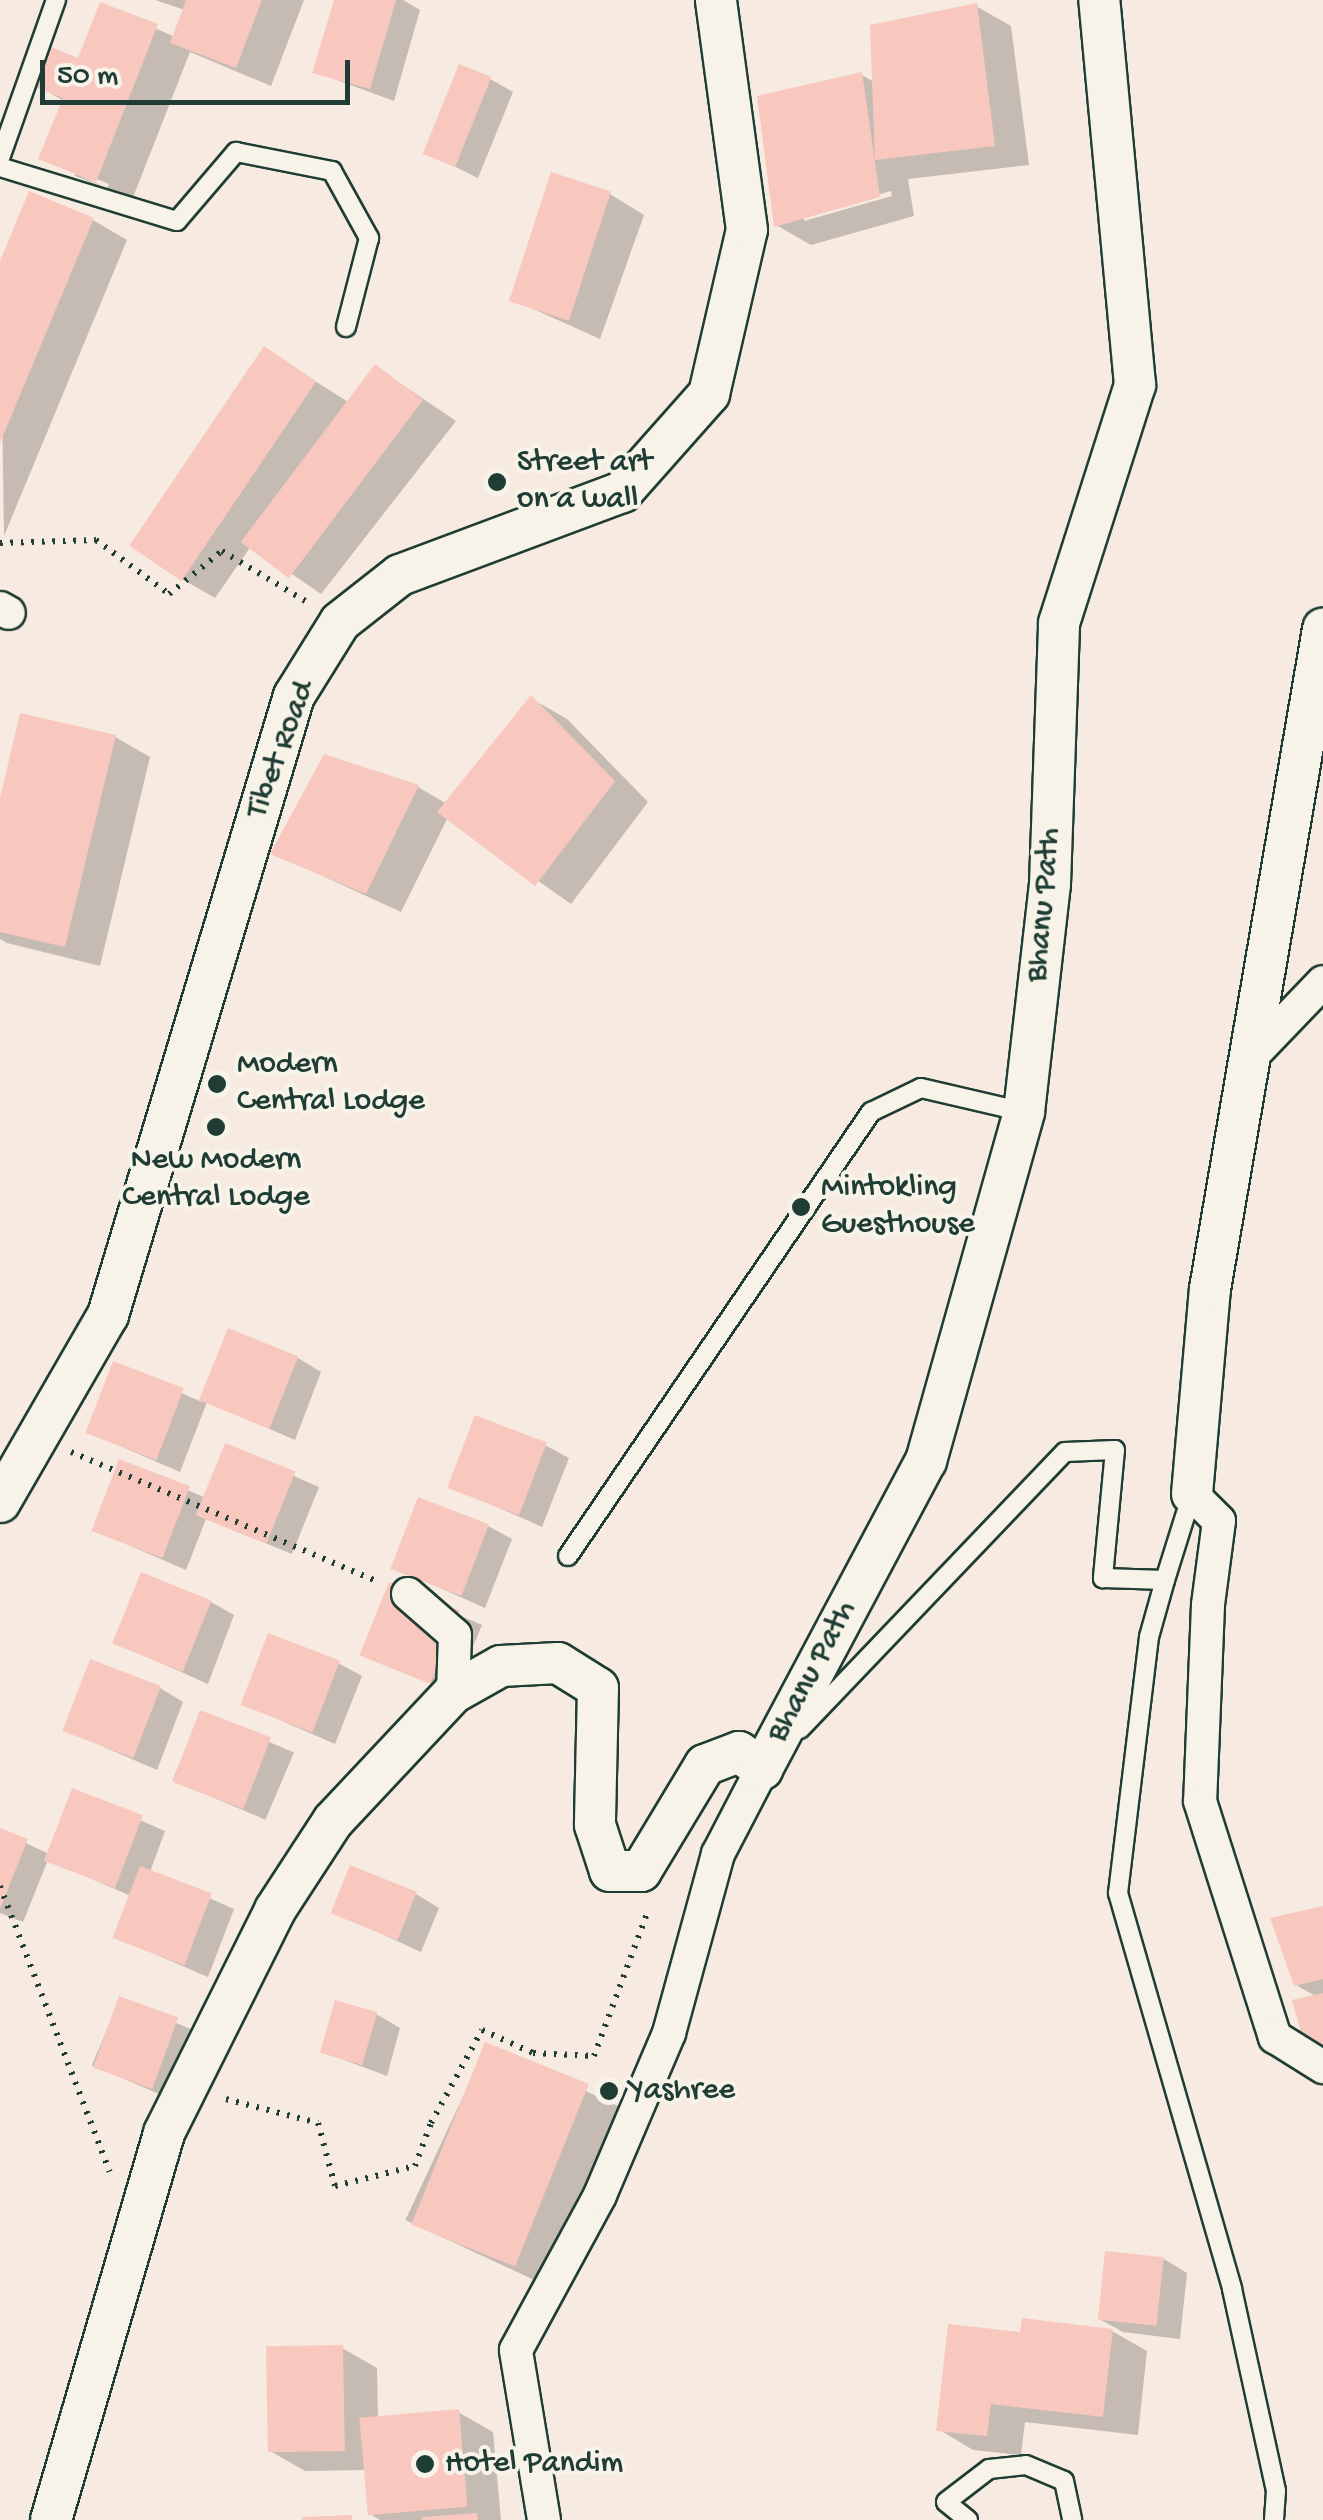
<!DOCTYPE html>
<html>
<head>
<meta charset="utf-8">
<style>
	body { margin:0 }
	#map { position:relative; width:1323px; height:2520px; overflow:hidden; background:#f7eae0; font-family:"Gochi Hand",sans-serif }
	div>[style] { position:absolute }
	.shadow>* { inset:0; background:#0003; transform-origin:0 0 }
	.building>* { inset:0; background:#f8c8bf; transform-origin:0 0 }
	.path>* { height:6px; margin-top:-3px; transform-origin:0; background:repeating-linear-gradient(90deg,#1f3d34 0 2.5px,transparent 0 10.5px) }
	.roads { filter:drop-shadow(2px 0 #1f3d34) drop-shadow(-2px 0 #1f3d34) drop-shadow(0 2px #1f3d34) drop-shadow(0 -2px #1f3d34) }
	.service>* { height:18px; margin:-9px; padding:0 9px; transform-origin:9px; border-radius:9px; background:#f7f3e8 }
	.minor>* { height:32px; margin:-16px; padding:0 16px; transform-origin:16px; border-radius:16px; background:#f7f3e8 }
	.tertiary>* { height:40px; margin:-20px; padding:0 20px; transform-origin:20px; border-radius:20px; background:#f7f3e8 }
	.dots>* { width:28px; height:28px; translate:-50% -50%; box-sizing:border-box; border:5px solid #f7f3e8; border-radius:50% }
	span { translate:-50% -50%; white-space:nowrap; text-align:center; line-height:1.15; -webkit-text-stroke:8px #f7f3e8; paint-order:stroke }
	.poi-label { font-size:32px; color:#1f3d34 }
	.left { translate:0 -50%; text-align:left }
	.street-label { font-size:32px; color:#1f3d34 }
	.scale { position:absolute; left:40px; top:60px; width:310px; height:45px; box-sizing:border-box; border:5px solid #1f3d34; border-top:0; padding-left:12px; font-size:30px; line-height:35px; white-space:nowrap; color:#1f3d34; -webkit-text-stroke:8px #f7f3e8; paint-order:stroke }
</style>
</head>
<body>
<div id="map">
	<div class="shadow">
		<div style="clip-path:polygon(evenodd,155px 0,304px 0,271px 86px,190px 52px,132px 200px,42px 158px,64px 101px,38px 86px,80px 61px,102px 5px,175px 37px,185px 10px,155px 0,75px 170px,109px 184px,107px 188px,75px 176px,75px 170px)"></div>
		<div style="clip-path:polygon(336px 0,403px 0,420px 10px,394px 101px,315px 72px)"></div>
		<div style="clip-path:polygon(evenodd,976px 6px,1011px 26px,1029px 165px,908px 179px,914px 216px,811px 245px,776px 225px,862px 75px,874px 82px,976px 6px,891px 191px,892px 196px,804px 221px,804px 216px,891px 191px)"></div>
		<div style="clip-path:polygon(490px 79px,513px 92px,478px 178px,425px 152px)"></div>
		<div style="clip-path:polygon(610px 194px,644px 215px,600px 339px,509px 298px)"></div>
		<div style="clip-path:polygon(93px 220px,127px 240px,4px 536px,0 268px)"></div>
		<div style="clip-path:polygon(265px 349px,348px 402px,376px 367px,456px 421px,321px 594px,251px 546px,215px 598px,180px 578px)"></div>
		<div style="clip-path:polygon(532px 699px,567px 719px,648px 802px,571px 904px,448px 817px,401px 912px,273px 853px,325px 757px,418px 787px,447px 804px)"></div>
		<div style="clip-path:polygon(115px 737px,150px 757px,100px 966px,7px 943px,0 939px,0 809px)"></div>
		<div style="clip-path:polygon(298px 1358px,321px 1372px,295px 1440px,207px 1402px,180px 1472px,88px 1432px,115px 1364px,202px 1402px)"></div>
		<div style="clip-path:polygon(545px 1445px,569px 1458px,542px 1527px,450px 1486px)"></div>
		<div style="clip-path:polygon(227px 1447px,319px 1487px,292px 1554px,206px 1519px,186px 1570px,94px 1530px,121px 1462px,206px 1498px)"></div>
		<div style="clip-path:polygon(488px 1526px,512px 1539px,485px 1608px,393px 1567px)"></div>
		<div style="left:390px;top:1586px;width:100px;height:73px;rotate:23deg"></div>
		<div style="clip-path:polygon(211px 1602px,234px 1615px,208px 1684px,116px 1643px)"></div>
		<div style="clip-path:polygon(338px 1663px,362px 1676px,335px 1744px,243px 1704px)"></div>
		<div style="clip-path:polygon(160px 1688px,183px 1702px,157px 1770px,65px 1730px)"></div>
		<div style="left:201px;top:1713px;width:101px;height:73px;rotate:23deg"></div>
		<div style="clip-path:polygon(73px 1791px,165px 1831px,150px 1872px,234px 1909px,208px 1977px,115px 1937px,131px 1896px,48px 1860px,23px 1922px,0 1913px,0 1831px,49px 1854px)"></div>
		<div style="clip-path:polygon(416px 1894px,439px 1908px,421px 1952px,334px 1912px)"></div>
		<div style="clip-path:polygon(1323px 1909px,1323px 2058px,1308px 2049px,1317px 1997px,1296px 1985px)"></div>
		<div style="left:120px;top:1999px;width:88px;height:72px;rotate:23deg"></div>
		<div style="clip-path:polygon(376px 2014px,400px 2028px,387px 2076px,323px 2052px)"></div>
		<div style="left:487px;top:2045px;width:149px;height:193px;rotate:25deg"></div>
		<div style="clip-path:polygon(1164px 2259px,1187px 2273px,1180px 2339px,1123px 2332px,1099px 2319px)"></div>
		<div style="clip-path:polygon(1112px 2331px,1147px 2351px,1138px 2435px,1025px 2422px,1021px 2455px,973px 2450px,938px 2429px,1022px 2335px)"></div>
		<div style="clip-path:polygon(342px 2348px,377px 2368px,378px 2419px,458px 2412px,493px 2432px,501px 2520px,380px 2520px,370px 2514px,366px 2470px,305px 2471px,270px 2451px)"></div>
	</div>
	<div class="building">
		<div style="clip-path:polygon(186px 0,262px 0,236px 68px,170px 43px)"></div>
		<div style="clip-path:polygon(334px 0,396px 0,370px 89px,312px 73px)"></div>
		<div style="clip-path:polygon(100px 2px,158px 24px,96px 182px,38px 159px,63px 98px,35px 87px,51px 47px,78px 58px)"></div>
		<div style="clip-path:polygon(977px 3px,995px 146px,875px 160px,870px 25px)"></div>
		<div style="left:459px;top:64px;width:35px;height:97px;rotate:22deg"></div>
		<div style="clip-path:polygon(862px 72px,880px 197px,774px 227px,757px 96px)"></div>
		<div style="left:551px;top:172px;width:63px;height:136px;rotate:18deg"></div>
		<div style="clip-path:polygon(29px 191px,94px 218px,0 443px,0 261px)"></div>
		<div style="left:264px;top:346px;width:63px;height:241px;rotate:34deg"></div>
		<div style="left:375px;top:364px;width:60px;height:223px;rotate:37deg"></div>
		<div style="clip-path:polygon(531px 695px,615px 781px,535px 886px,437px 812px)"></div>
		<div style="clip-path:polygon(20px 713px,116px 735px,65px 947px,0 932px,0 798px)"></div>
		<div style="clip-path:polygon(324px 754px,419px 785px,366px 894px,270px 854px)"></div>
		<div style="left:228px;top:1328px;width:76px;height:78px;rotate:22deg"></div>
		<div style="left:113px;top:1361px;width:76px;height:77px;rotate:21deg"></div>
		<div style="left:475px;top:1415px;width:77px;height:78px;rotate:21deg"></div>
		<div style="left:225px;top:1443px;width:76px;height:78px;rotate:22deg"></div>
		<div style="left:119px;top:1459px;width:76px;height:77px;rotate:21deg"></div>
		<div style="left:418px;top:1497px;width:76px;height:77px;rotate:21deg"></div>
		<div style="left:141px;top:1572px;width:76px;height:77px;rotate:22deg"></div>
		<div style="left:389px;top:1582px;width:76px;height:79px;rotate:22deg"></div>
		<div style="left:268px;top:1633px;width:77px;height:77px;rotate:21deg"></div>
		<div style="left:90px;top:1659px;width:76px;height:77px;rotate:21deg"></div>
		<div style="left:200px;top:1710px;width:76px;height:77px;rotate:21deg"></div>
		<div style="left:72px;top:1788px;width:76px;height:78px;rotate:21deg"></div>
		<div style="clip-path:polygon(0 1828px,28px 1839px,0 1909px)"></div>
		<div style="left:350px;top:1865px;width:72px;height:52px;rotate:22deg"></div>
		<div style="left:140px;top:1866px;width:77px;height:77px;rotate:21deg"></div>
		<div style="clip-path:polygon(1323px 1906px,1323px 1979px,1294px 1986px,1270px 1918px)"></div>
		<div style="clip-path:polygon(1323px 1993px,1323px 2044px,1306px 2051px,1292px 2000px)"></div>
		<div style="left:119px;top:1996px;width:63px;height:76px;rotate:20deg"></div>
		<div style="left:335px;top:2000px;width:44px;height:55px;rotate:16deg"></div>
		<div style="left:485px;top:2042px;width:112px;height:197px;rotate:22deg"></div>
		<div style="left:1105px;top:2251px;width:59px;height:69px;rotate:6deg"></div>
		<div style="clip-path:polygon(1022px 2318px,1113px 2329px,1103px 2417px,991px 2404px,987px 2436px,936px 2431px,948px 2324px,1020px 2332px)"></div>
		<div style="left:343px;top:2345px;width:106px;height:77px;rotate:89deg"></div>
		<div style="left:459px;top:2409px;width:98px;height:100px;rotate:85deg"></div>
		<div style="clip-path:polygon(477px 2513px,478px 2520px,422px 2520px,422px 2517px)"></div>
		<div style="clip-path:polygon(352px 2515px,352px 2520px,302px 2520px,302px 2517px)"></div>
	</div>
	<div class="path">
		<div style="left:0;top:543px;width:96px;rotate:-1.8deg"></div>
		<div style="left:96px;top:540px;width:91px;rotate:36.5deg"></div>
		<div style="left:169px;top:594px;width:68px;rotate:-39.1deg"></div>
		<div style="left:222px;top:551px;width:99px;rotate:31deg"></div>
		<div style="left:71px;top:1452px;width:332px;rotate:22.9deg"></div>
		<div style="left:0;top:1886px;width:306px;rotate:69deg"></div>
		<div style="left:226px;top:2099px;width:95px;rotate:14.6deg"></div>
		<div style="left:318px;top:2123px;width:65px;rotate:74.9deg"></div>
		<div style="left:335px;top:2186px;width:82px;rotate:-14deg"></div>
		<div style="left:415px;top:2166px;width:46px;rotate:-69.6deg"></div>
		<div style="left:431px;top:2123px;width:106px;rotate:-61.3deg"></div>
		<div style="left:482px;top:2030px;width:56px;rotate:24.3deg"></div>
		<div style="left:533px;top:2053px;width:61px;rotate:2.8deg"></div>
		<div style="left:594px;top:2056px;width:155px;rotate:-69.6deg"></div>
	</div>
	<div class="roads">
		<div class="service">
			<div style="left:0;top:158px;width:168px;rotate:-70.5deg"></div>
			<div style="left:0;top:167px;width:185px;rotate:17deg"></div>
			<div style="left:177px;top:221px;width:91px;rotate:-49.5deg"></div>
			<div style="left:236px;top:152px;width:98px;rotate:11.2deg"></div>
			<div style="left:332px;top:171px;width:77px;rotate:61.1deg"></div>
			<div style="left:369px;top:238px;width:92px;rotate:104.5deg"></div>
			<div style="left:568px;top:1556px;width:538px;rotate:-55.69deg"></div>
			<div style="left:871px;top:1112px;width:55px;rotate:-25.6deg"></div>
			<div style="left:921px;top:1088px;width:106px;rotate:13.1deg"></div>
			<div style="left:1165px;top:1580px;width:59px;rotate:105.7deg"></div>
			<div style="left:1149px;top:1637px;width:258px;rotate:96.9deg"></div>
			<div style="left:1118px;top:1893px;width:412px;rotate:73.9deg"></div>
			<div style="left:1232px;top:2289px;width:207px;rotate:77.7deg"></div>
			<div style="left:1276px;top:2491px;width:29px;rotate:94deg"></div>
			<div style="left:800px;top:1729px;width:383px;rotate:-46.3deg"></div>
			<div style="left:1065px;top:1452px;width:50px;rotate:-2.3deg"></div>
			<div style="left:1115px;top:1450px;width:129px;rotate:95.4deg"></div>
			<div style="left:1103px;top:1578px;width:62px;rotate:1.8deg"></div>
			<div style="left:1165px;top:1580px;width:90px;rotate:-72.6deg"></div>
			<div style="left:968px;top:2520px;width:28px;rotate:-141deg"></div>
			<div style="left:946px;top:2502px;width:54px;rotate:-37.5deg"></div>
			<div style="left:989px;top:2469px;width:37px;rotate:-6deg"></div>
			<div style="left:1026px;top:2465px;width:41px;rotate:22.8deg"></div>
			<div style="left:1064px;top:2481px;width:40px;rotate:78deg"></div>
		</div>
		<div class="minor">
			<div style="left:0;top:608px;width:10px;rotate:29deg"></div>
			<div style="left:1253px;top:1055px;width:101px;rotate:-46.2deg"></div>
			<div style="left:1192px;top:1494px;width:38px;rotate:45deg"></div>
			<div style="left:1219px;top:1521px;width:85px;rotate:97.5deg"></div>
			<div style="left:1208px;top:1605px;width:196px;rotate:92.3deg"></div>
			<div style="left:1200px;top:1801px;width:248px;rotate:72.4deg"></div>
			<div style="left:1275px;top:2037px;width:57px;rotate:32deg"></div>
			<div style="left:408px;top:1594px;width:62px;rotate:41.1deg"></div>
			<div style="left:455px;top:1635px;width:58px;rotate:92deg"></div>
			<div style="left:544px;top:2520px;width:172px;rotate:-99.4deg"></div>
			<div style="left:516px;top:2350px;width:176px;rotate:-61.5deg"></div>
			<div style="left:600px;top:2195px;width:176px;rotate:-66.9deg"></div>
			<div style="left:669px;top:2033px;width:186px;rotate:-74.7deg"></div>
			<div style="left:718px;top:1854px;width:96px;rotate:-62.6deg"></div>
		</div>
		<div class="tertiary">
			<div style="left:1192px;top:1494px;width:206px;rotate:-85deg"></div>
			<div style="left:1210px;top:1289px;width:670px;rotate:-80.28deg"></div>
			<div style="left:0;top:1502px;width:216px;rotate:-60deg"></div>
			<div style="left:108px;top:1315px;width:646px;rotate:-73.28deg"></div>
			<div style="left:294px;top:696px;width:87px;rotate:-58.1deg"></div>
			<div style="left:340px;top:622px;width:76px;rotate:-38.1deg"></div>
			<div style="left:400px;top:575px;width:237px;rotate:-20.5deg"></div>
			<div style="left:622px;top:492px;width:131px;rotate:-48.4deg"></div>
			<div style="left:709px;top:394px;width:168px;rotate:-77deg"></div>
			<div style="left:747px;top:230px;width:232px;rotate:-97.7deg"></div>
			<div style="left:51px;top:2520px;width:403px;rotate:-73.7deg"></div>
			<div style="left:164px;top:2133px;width:249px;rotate:-63.5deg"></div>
			<div style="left:275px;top:1910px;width:106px;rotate:-56.9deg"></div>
			<div style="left:333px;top:1821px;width:175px;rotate:-46.8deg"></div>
			<div style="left:453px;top:1693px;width:55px;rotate:-29.4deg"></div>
			<div style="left:501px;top:1666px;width:57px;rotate:-3deg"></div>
			<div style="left:558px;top:1663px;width:47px;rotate:32deg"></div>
			<div style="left:598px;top:1688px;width:137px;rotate:91.3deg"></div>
			<div style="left:595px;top:1825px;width:48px;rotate:71.9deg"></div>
			<div style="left:610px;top:1871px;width:31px"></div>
			<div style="left:641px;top:1871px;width:124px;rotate:-58.9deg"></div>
			<div style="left:705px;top:1765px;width:36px;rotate:-21deg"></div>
			<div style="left:739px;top:1752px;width:29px;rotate:36deg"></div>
			<div style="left:762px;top:1769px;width:349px;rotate:-62deg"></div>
			<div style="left:926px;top:1461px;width:362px;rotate:-74.3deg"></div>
			<div style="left:1024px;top:1112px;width:229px;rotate:-83.5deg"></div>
			<div style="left:1050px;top:884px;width:261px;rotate:-88deg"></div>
			<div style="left:1059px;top:623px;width:250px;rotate:-72.3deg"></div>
			<div style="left:1135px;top:385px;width:387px;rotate:-95.3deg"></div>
		</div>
	</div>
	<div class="dots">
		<div style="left:497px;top:482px;background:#1f3d34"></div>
		<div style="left:217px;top:1084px;background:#1f3d34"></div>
		<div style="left:216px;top:1127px;background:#1f3d34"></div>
		<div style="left:801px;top:1207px;background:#1f3d34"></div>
		<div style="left:609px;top:2091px;background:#1f3d34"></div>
		<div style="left:425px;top:2464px;background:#1f3d34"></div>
	</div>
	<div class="poi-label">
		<span class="left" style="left:517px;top:482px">Street art<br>on a wall</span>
		<span class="left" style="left:237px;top:1084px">Modern<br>Central Lodge</span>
		<span style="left:216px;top:1180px">New Modern<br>Central Lodge</span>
		<span class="left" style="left:821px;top:1207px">Mintokling<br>Guesthouse</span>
		<span class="left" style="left:629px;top:2091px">Yashree</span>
		<span class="left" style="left:445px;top:2464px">Hotel Pandim</span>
	</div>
	<div class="street-label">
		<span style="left:282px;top:750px;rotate:-70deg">Tibet Road</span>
		<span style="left:1045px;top:905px;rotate:-85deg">Bhanu Path</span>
		<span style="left:813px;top:1672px;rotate:-62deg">Bhanu Path</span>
	</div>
	<div class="scale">50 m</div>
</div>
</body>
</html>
